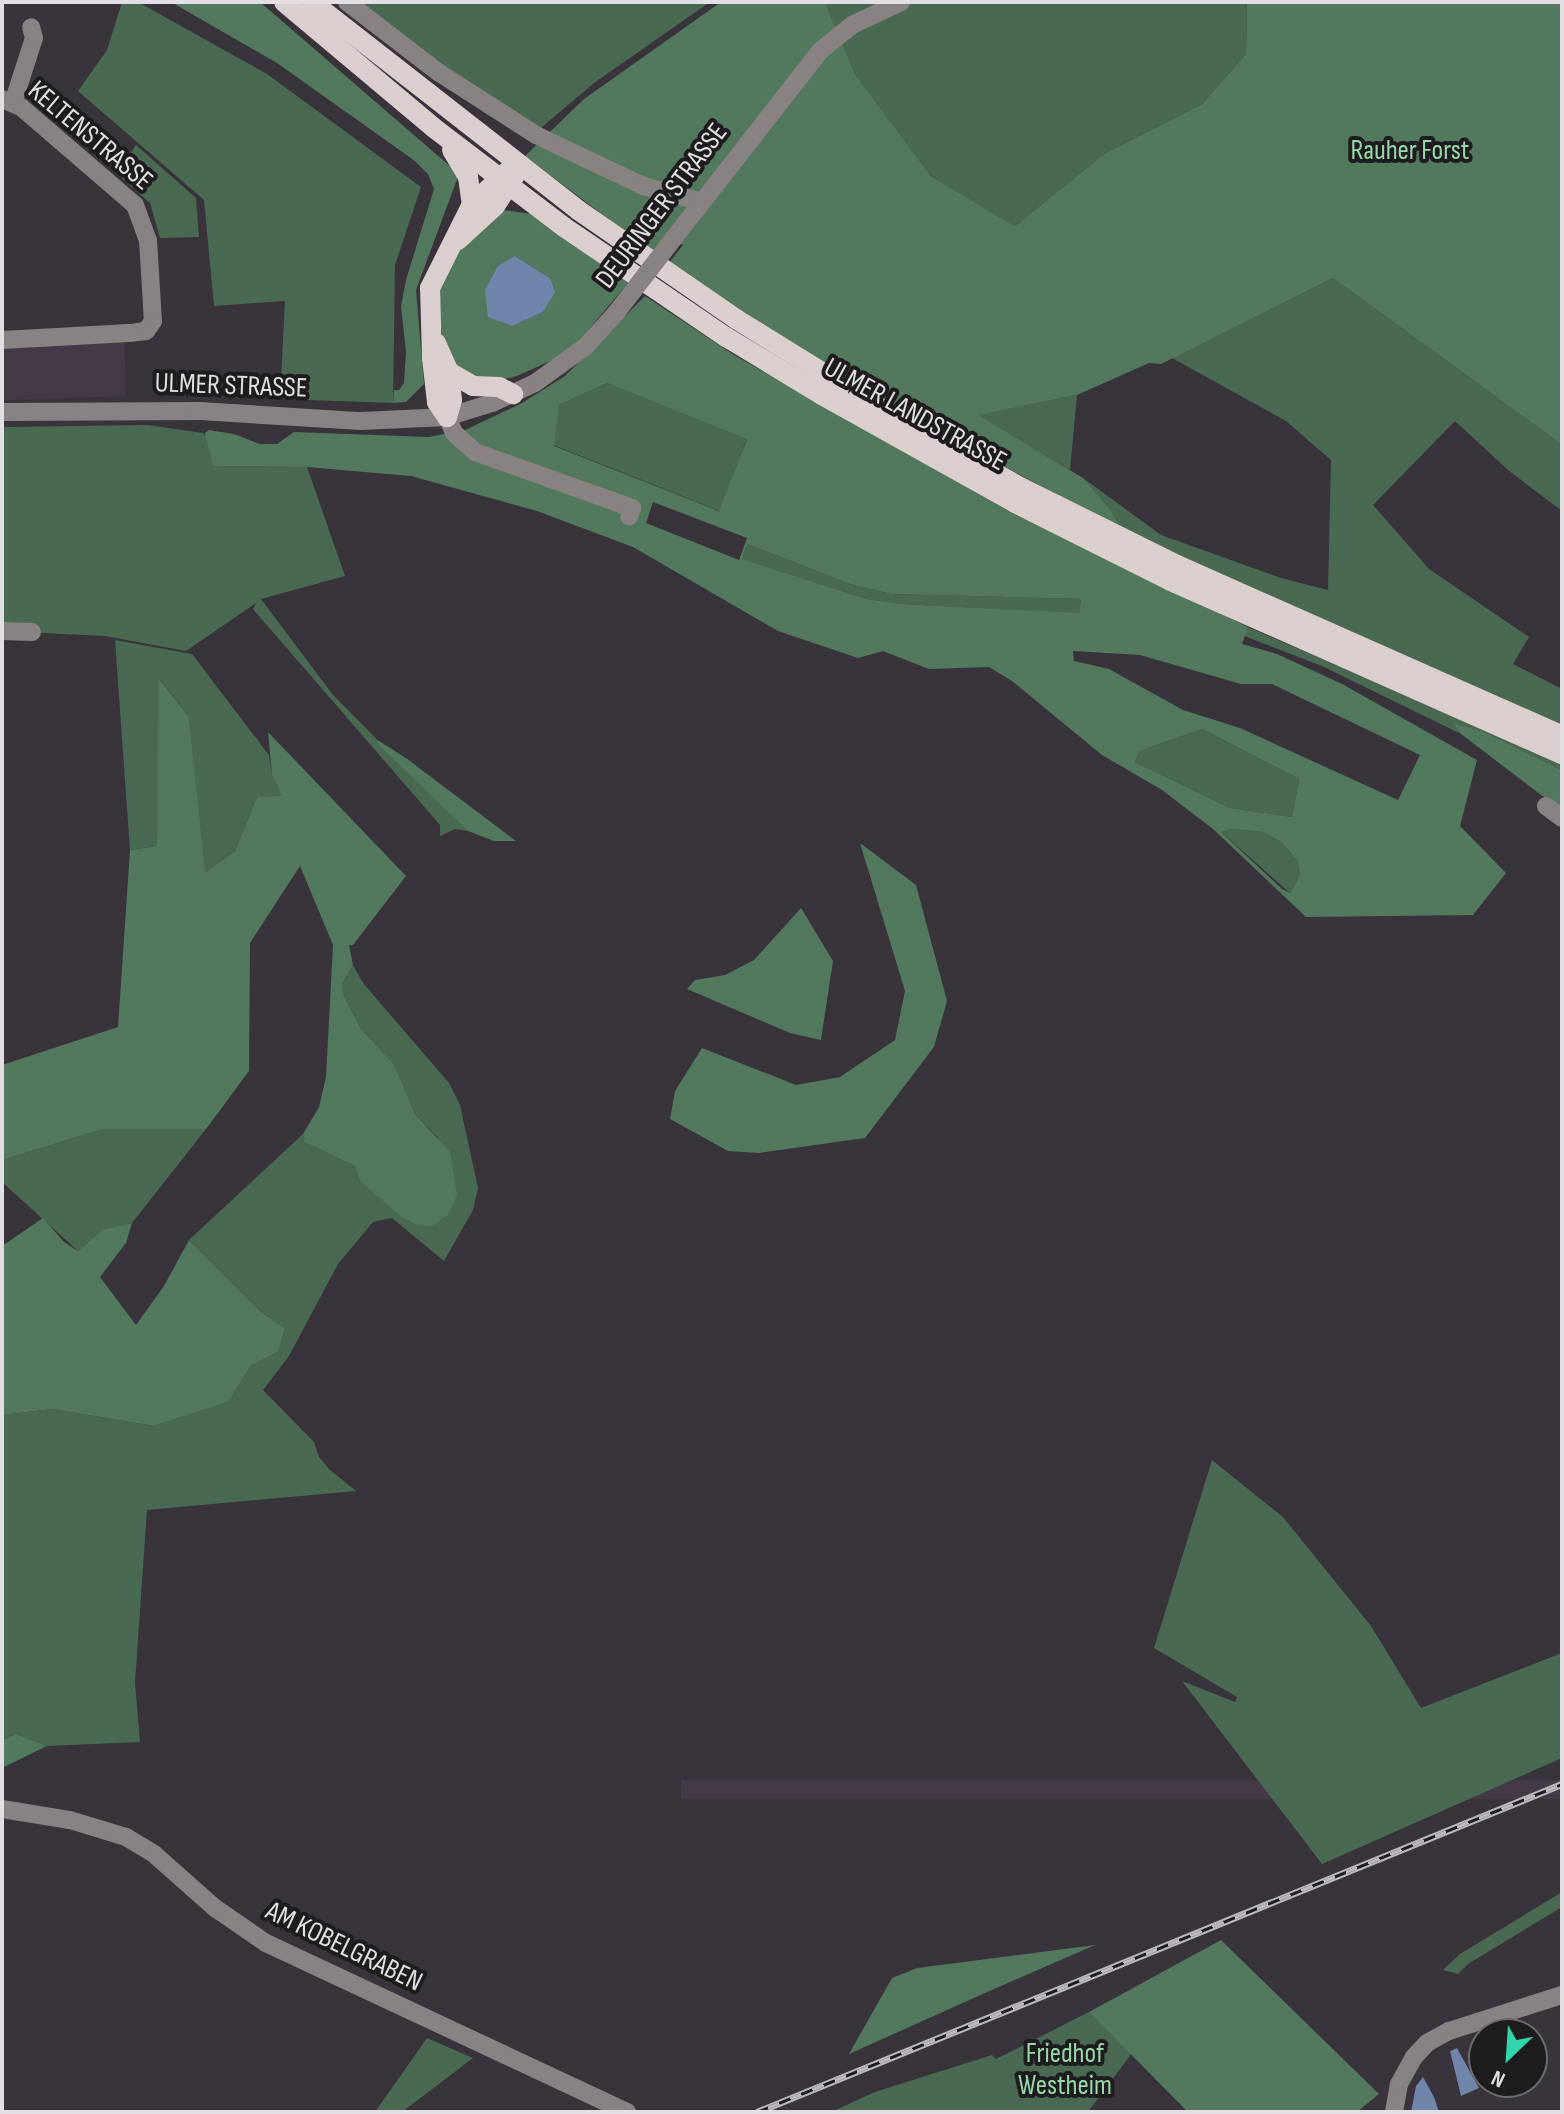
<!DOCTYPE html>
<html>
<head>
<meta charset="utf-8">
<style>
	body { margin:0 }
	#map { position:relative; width:1564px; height:2114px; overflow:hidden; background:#39333b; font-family:"Sofia Sans Condensed",sans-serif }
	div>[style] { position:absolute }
	.built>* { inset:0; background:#443a47; transform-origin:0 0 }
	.green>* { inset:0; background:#4a6953 }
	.forest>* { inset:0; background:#52795d }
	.water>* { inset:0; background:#6f85aa }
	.minor>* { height:18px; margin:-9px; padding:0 9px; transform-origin:9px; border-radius:9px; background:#888282 }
	.major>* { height:20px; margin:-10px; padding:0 10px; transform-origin:10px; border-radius:10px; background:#dbcecf }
	.rail>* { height:7px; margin-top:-3.5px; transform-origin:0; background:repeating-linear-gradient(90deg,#1f1c20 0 12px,#bdb8be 0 24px); box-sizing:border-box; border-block:2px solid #bdb8be }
	.minor-bridge>* { height:18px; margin:-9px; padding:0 9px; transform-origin:9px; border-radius:9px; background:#888282 }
	span { translate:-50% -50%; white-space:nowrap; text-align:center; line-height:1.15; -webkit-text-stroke:8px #1f1c20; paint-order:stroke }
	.street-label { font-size:28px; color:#e2dee3 }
	.park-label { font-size:28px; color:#97d8a9 }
	.frame { position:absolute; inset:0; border:4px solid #e2dee3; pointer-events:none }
	.north { position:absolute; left:1468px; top:2018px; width:80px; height:80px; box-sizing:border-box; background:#1f1c20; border:2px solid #6d6a6e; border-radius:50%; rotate:205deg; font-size:22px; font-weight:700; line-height:32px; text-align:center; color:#e2dee3 }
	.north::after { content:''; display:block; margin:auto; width:28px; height:36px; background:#32d4a9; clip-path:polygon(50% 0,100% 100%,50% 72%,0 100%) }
</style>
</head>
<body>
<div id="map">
	<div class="built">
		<div style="left:124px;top:334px;width:62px;height:122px;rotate:88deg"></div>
		<div style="left:1562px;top:1780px;width:19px;height:881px;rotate:90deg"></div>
	</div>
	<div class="green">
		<div style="clip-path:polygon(122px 2px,138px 2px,267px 74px,421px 187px,395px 265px,393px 403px,280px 399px,285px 301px,214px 306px,204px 200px,78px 91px,107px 50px)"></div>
		<div style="clip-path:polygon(357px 2px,710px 2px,594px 83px,535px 133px)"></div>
		<div style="clip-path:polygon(825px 2px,1247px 2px,1246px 54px,1202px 104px,1104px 154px,1015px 226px,931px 176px,855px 74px)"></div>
		<div style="clip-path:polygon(136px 145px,196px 198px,199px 237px,160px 238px,150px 203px,117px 174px)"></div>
		<div style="clip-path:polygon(1333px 278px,1562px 445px,1562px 511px,1508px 470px,1455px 421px,1373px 505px,1429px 569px,1529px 637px,1513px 664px,1562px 689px,1562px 726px,1122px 530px,1111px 510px,1083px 478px,1161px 535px,1281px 578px,1328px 590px,1331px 460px,1286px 421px,1172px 358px)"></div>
		<div style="clip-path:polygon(607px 383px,747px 438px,720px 511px,553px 445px,559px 405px)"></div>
		<div style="clip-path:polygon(1077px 395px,1070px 470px,977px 415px)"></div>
		<div style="clip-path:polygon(148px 425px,203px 433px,215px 445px,214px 466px,307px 467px,345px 576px,261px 599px,333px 695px,468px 831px,455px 829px,440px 836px,440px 825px,253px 609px,256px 603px,186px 651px,105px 636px,2px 631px,2px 427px)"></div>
		<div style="clip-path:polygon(747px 544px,850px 584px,891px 594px,1081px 599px,1079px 614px,902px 604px,867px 599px,741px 559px)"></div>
		<div style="clip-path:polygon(1248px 627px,1562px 763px,1562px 770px,1483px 733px,1454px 724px,1461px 734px,1322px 666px,1244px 636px)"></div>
		<div style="clip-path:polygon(115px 640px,192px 654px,269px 755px,272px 775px,283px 797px,257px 797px,235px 851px,204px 874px,189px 717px,160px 680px,157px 846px,130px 850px)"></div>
		<div style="clip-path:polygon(1202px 729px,1299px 779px,1292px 817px,1230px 808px,1135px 762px,1140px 751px)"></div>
		<div style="clip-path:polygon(1233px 829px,1263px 832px,1281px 842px,1297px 860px,1300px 875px,1290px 893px,1221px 832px)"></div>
		<div style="clip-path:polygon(353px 965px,363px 983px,449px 1083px,460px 1105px,478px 1188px,473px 1210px,444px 1261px,392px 1218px,373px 1222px,338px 1264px,289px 1356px,263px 1390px,314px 1442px,319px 1457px,329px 1469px,356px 1491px,147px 1510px,135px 1683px,140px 1742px,47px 1746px,16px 1734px,2px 1740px,2px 1415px,52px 1409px,154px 1426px,228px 1402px,251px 1366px,279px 1351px,285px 1328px,260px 1311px,189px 1240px,303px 1134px,304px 1142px,355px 1166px,360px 1181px,399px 1211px,438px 1138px,415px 1114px,394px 1064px,361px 1029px,343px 994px,342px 984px)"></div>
		<div style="clip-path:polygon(103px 1129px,206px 1129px,132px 1223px,103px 1229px,78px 1251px,2px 1182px,2px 1160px)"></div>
		<div style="clip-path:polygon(1212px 1460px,1283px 1517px,1371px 1626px,1421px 1708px,1562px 1653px,1562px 1758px,1322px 1864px,1182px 1681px,1235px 1702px,1237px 1697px,1154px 1648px)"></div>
		<div style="clip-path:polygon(1562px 1892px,1562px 1907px,1468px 1964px,1458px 1974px,1443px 1970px,1460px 1954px)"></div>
		<div style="clip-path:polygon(1089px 2012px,1132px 2053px,1088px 2112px,831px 2112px,875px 2092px,992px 2055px,996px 2059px)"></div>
		<div style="clip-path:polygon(427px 2038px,473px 2058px,402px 2112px,375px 2112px)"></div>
	</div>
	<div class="forest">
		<div style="clip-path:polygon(171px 2px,260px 2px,459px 174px,416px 290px,424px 384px,406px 402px,393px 403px,394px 390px,399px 390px,404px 383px,406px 352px,401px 306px,406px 280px,434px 189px,428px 174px,415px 161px,277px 63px)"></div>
		<div style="clip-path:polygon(721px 2px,825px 2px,855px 74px,931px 176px,1015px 226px,1104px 154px,1202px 104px,1246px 54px,1247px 2px,1562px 2px,1562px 445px,1333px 278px,1161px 364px,1149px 363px,1077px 395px,978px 415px,1083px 478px,1111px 510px,1122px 530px,924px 423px,814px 359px,669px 263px,683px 245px,668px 233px,652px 252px,525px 156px,584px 99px)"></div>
		<div style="clip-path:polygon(evenodd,504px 210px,531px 214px,628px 283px,579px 341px,559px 357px,517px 376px,488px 383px,459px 370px,443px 339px,437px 302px,440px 280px,460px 249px,504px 210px,515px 256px,550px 278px,543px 312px,513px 326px,515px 256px)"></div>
		<div style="clip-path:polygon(evenodd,645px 296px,734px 355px,1012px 513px,1248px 627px,1242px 644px,1277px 654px,1342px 684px,1477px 760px,1460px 826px,1506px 873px,1473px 915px,1306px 917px,1213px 829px,1162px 790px,1102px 755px,1012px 681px,989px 667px,929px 669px,883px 651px,858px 658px,778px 631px,633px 547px,537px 511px,411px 476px,307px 467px,213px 466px,205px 433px,209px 430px,234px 434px,260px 444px,277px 444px,294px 432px,429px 437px,465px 430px,522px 403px,565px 376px,645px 296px,607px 383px,747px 439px,719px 511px,554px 446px,559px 405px,607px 383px,645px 296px,653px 502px,747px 538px,739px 560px,646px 523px,653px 502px,645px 296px,747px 544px,850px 584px,891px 594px,1081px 599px,1079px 613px,902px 604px,867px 599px,742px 559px,747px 544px,645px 296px,1073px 651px,1140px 655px,1241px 684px,1272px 684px,1420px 755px,1398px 800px,1240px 728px,1183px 710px,1109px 669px,1074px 661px,1073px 651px,645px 296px,1202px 729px,1299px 779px,1292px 817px,1230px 808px,1135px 762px,1140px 751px,1202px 729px,645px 296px,1233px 829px,1263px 832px,1281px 842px,1297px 860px,1300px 875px,1290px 893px,1282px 889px,1221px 832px,1233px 829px)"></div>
		<div style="clip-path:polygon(159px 679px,189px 717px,205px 873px,235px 851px,257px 797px,282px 796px,272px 775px,268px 732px,406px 876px,353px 945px,349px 945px,353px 965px,342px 984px,343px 994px,361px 1029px,394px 1064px,415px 1114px,450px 1152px,457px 1195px,449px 1214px,432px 1226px,417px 1225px,402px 1217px,360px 1181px,355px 1166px,304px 1142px,303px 1134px,319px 1107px,326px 1077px,333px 945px,300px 866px,250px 943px,249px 1071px,206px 1129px,103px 1129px,2px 1160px,2px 1065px,118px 1027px,130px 850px,157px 846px)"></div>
		<div style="clip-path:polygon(1453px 723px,1483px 732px,1562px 770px,1562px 811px,1461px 734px)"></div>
		<div style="clip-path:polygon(379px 741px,406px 758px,516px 841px,494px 841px,468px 831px,376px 742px)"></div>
		<div style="clip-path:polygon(860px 843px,916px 885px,947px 1001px,934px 1047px,865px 1138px,759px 1153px,728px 1151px,670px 1119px,675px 1091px,702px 1048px,796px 1085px,840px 1077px,895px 1040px,905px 991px)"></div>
		<div style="clip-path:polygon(801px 908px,833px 961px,821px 1040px,790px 1033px,687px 989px,695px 980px,725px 975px,754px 960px)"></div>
		<div style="clip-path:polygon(43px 1218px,64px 1242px,78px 1251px,103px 1229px,132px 1223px,126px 1243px,100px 1277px,136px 1325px,164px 1286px,189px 1240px,260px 1311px,285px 1328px,279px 1351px,251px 1366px,228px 1402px,154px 1426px,52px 1409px,2px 1415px,2px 1246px)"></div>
		<div style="clip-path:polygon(16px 1734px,47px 1746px,2px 1768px,2px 1740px)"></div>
		<div style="clip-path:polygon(1221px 1940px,1379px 2094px,1357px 2112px,1188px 2112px,1089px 2012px)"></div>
		<div style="clip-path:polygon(1095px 1945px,994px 1989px,849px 2054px,892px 1978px,917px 1968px)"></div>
	</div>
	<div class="water">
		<div style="clip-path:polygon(515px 256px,550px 278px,555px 292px,543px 312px,513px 326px,488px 317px,485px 290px,498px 266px)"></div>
		<div style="clip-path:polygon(1457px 2048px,1479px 2088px,1461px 2096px,1450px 2051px)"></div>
		<div style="clip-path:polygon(1423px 2077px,1434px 2097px,1439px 2112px,1411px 2112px,1416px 2086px)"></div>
	</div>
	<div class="minor">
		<div style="left:347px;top:2px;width:115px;rotate:37.6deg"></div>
		<div style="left:438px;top:72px;width:117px;rotate:32.7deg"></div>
		<div style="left:536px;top:135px;width:119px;rotate:25.5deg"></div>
		<div style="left:643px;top:186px;width:61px;rotate:15.2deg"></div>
		<div style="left:2px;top:99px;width:21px;rotate:23deg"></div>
		<div style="left:21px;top:107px;width:150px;rotate:40.7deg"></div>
		<div style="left:135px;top:205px;width:37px;rotate:70deg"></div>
		<div style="left:148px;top:240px;width:81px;rotate:86.5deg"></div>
		<div style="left:153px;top:321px;width:12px;rotate:125deg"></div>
		<div style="left:146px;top:331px;width:17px;rotate:173deg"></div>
		<div style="left:129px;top:333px;width:127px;rotate:176.8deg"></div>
		<div style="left:13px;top:103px;width:68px;rotate:-72.1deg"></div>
		<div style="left:34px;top:38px;width:11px;rotate:-105deg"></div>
		<div style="left:674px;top:238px;width:237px;rotate:-52deg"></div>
		<div style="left:820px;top:51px;width:41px;rotate:-39.1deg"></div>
		<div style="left:852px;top:25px;width:54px;rotate:-25.1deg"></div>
		<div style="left:2px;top:412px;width:198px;rotate:-0.3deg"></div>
		<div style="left:200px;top:411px;width:161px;rotate:3.6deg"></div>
		<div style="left:361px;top:421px;width:86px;rotate:-2.7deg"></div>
		<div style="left:447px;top:417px;width:47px;rotate:-17.3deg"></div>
		<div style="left:492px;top:403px;width:47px;rotate:-24.9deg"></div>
		<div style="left:535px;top:383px;width:62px;rotate:-35.8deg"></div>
		<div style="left:585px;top:347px;width:46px;rotate:-47.6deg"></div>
		<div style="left:447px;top:417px;width:17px;rotate:66deg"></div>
		<div style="left:454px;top:433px;width:28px;rotate:42deg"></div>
		<div style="left:475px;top:452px;width:167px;rotate:19.6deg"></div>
		<div style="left:632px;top:508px;width:9px;rotate:108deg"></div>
		<div style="left:2px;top:631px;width:30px;rotate:2deg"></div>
		<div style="left:1546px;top:806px;width:20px;rotate:37deg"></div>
		<div style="left:2px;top:1809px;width:69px;rotate:9.2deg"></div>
		<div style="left:70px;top:1820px;width:59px;rotate:16.9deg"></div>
		<div style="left:126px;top:1837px;width:33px;rotate:31deg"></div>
		<div style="left:154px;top:1854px;width:81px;rotate:41.5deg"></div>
		<div style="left:215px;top:1908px;width:62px;rotate:34.5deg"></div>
		<div style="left:266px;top:1943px;width:399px;rotate:25.1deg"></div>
		<div style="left:1394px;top:2112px;width:28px;rotate:-80deg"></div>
		<div style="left:1399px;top:2084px;width:31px;rotate:-61deg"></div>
		<div style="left:1414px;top:2057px;width:19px;rotate:-47deg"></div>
		<div style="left:1427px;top:2043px;width:25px;rotate:-29deg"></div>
		<div style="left:1449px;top:2031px;width:119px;rotate:-17.7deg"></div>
	</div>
	<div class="major">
		<div style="left:284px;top:2px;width:196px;rotate:40deg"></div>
		<div style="left:434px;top:128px;width:163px;rotate:37.3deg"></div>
		<div style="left:564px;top:227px;width:196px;rotate:34.2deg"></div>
		<div style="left:726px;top:337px;width:112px;rotate:31.1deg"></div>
		<div style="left:822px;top:395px;width:221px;rotate:29.2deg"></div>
		<div style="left:1015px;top:503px;width:174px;rotate:26.6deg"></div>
		<div style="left:1171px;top:581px;width:428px;rotate:23.9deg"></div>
		<div style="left:312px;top:2px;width:338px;rotate:38deg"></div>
		<div style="left:578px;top:210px;width:192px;rotate:34.6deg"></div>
		<div style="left:736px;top:319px;width:180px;rotate:31.8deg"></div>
		<div style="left:889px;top:414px;width:152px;rotate:29.1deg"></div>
		<div style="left:1022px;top:488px;width:173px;rotate:26.4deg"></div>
		<div style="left:1177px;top:565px;width:421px;rotate:23.9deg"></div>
		<div style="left:452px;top:150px;width:31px;rotate:59deg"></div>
		<div style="left:468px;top:177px;width:27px;rotate:82deg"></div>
		<div style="left:458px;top:240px;width:50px;rotate:-42.6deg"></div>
		<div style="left:495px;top:206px;width:37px;rotate:-57deg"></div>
		<div style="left:436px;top:343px;width:32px;rotate:66deg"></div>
		<div style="left:449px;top:372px;width:28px;rotate:84deg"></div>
		<div style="left:452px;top:400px;width:18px;rotate:106deg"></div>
		<div style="left:449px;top:372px;width:28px;rotate:30deg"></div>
		<div style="left:473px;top:386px;width:26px;rotate:2deg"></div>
		<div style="left:499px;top:387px;width:16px;rotate:27deg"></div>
		<div style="left:447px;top:417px;width:18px;rotate:-124deg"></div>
		<div style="left:437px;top:402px;width:44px;rotate:-96.5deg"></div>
		<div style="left:432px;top:358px;width:70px;rotate:-91.6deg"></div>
		<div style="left:430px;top:288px;width:94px;rotate:-63.4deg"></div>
		<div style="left:472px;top:204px;width:50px;rotate:-42.6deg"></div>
	</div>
	<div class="rail">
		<div style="left:757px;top:2112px;width:869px;rotate:-22.17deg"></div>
	</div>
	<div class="minor-bridge">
		<div style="left:616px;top:313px;width:95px;rotate:-52.3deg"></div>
	</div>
	<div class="street-label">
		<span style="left:90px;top:136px;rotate:40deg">KELTENSTRASSE</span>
		<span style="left:662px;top:206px;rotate:-53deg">DEURINGER STRASSE</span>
		<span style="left:231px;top:386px;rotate:2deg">ULMER STRASSE</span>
		<span style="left:915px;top:415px;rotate:29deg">ULMER LANDSTRASSE</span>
		<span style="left:344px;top:1947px;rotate:26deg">AM KOBELGRABEN</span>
	</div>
	<div class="park-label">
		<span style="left:1410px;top:151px">Rauher Forst</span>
		<span style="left:1065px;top:2070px">Friedhof<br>Westheim</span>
	</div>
	<div class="frame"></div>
	<div class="north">N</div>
</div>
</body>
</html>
